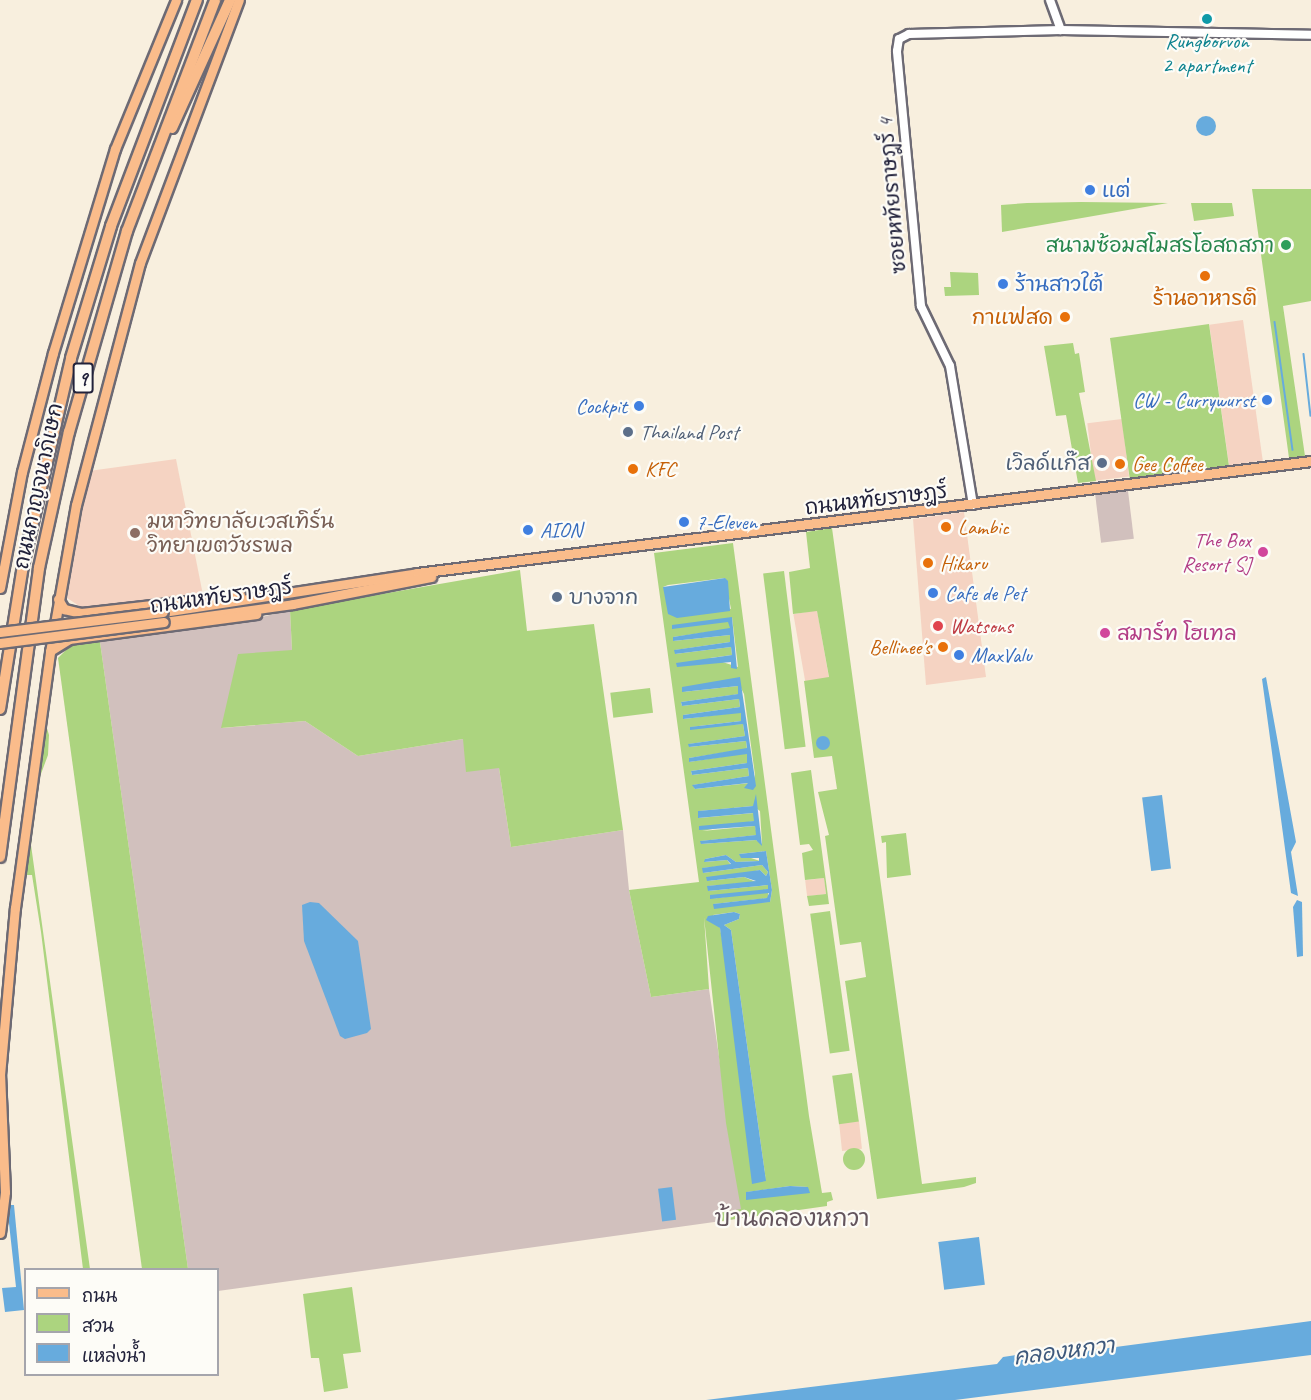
<!DOCTYPE html>
<html>
<head>
<meta charset="utf-8">
<style>
	body { margin:0 }
	#map { position:relative; width:1311px; height:1400px; overflow:hidden; background:#f8efde; font-family:Caveat,"Playpen Sans Thai",sans-serif }
	div>[style] { position:absolute }
	.built>* { inset:0; background:#f5d3c2; transform-origin:0 0 }
	.industrial>* { inset:0; background:#d1c0bd; transform-origin:0 0 }
	.green>* { inset:0; background:#acd47f; transform-origin:0 0 }
	.round { border-radius:50% }
	.water>* { inset:0; background:#67abdd; transform-origin:0 0 }
	.stream>* { height:1.5px; margin:-0.75px; padding:0 0.75px; transform-origin:0.75px; border-radius:0.75px; background:#67abdd }
	.roads { filter:drop-shadow(2px 0 #6d6a74) drop-shadow(-2px 0 #6d6a74) drop-shadow(0 2px #6d6a74) drop-shadow(0 -2px #6d6a74) }
	.minor>* { height:8px; margin:-4px; padding:0 4px; transform-origin:4px; border-radius:4px; background:#fff }
	.major>* { height:9px; margin:-4.5px; padding:0 4.5px; transform-origin:4.5px; border-radius:4.5px; background:#fabc8b }
	.highway>* { height:10px; margin:-5px; padding:0 5px; transform-origin:5px; border-radius:5px; background:#fabc8b }
	.bridges { filter:drop-shadow(2px 0 #6d6a74) drop-shadow(-2px 0 #6d6a74) drop-shadow(0 2px #6d6a74) drop-shadow(0 -2px #6d6a74) }
	.major-bridge>* { height:9px; margin:-4.5px; padding:0 4.5px; transform-origin:4.5px; border-radius:4.5px; background:#fabc8b }
	.dots>* { width:16px; height:16px; translate:-50% -50%; box-sizing:border-box; border:3px solid #fdfcf7; border-radius:50% }
	span { translate:-50% -50%; white-space:nowrap; text-align:center; line-height:1.15; -webkit-text-stroke:4.5px #fdfcf7; paint-order:stroke }
	.shield-label span { padding:2px 4px; background:#fdfcf7; border:2px solid; border-radius:4px; -webkit-text-stroke-width:0 }
	.shield-label { font-size:20px; color:#22223b; font-weight:700 }
	.culture-label { font-size:21px; color:#0d838f }
	.shop-label { font-size:21px; color:#366cbe }
	.left { translate:0 -50%; text-align:left }
	.right { translate:-100% -50%; text-align:right }
	.street-label { font-size:21px; color:#22223b }
	.leisure-label { font-size:21px; color:#27864d }
	.food-label { font-size:21px; color:#c56008 }
	.service-label { font-size:21px; color:#4e5e75 }
	.education-label { font-size:21px; color:#785e54 }
	.hotel-label { font-size:21px; color:#b23c85 }
	.health-label { font-size:21px; color:#be3a42 }
	.water-label { font-size:22px; color:#3e597c; font-style:italic }
	.quarter-label { font-size:24px; color:#64555d }
	.legend { position:absolute; left:24px; top:1268px; width:195px; height:108px; box-sizing:border-box; background:#fdfcf7; border:2px solid #a5a5ac; margin:0; padding:8px 10px; list-style:none; font-size:18px; color:#22223b }
	.legend li { display:flex; align-items:center; gap:12px; height:30px }
	.legend b { width:30px; border:2px solid #a5a5ac }
</style>
</head>
<body>
<div id="map">
	<div class="built">
		<div style="left:1243px;top:320px;width:142px;height:34px;rotate:82deg"></div>
		<div style="left:1122px;top:419px;width:58px;height:35px;rotate:83deg"></div>
		<div style="clip-path:polygon(176px 459px,203px 595px,87px 611px,67px 598px,89px 471px)"></div>
		<div style="clip-path:polygon(964px 512px,986px 677px,926px 685px,913px 519px)"></div>
		<div style="left:817px;top:610px;width:69px;height:24px;rotate:80deg"></div>
		<div style="left:824px;top:878px;width:16px;height:19px;rotate:83deg"></div>
		<div style="left:859px;top:1121px;width:28px;height:20px;rotate:84deg"></div>
	</div>
	<div class="industrial">
		<div style="left:1128px;top:491px;width:48px;height:33px;rotate:83deg"></div>
		<div style="clip-path:polygon(290px 610px,292px 650px,222px 728px,305px 721px,358px 756px,463px 739px,499px 768px,511px 847px,623px 830px,629px 890px,651px 997px,709px 989px,743px 1218px,218px 1291px,218px 1270px,188px 1269px,100px 642px,242px 622px)"></div>
	</div>
	<div class="green">
		<div style="clip-path:polygon(1252px 189px,1311px 189px,1311px 301px,1283px 306px,1305px 456px,1289px 458px)"></div>
		<div style="clip-path:polygon(1027px 203px,1081px 202px,1168px 203px,1002px 232px,1001px 205px)"></div>
		<div style="clip-path:polygon(1191px 203px,1232px 203px,1234px 216px,1194px 221px)"></div>
		<div style="clip-path:polygon(950px 272px,978px 273px,979px 295px,945px 296px,944px 287px,951px 287px)"></div>
		<div style="left:1209px;top:324px;width:143px;height:100px;rotate:82deg"></div>
		<div style="clip-path:polygon(1073px 343px,1075px 354px,1079px 353px,1085px 392px,1079px 393px,1096px 481px,1078px 483px,1066px 415px,1056px 416px,1044px 346px)"></div>
		<div style="clip-path:polygon(832px 528px,922px 1184px,976px 1177px,976px 1183px,964px 1187px,877px 1199px,845px 981px,866px 977px,861px 942px,840px 945px,825px 836px,829px 835px,818px 792px,837px 789px,832px 756px,814px 758px,804px 681px,829px 677px,817px 611px,793px 614px,789px 572px,810px 568px,806px 532px)"></div>
		<div style="clip-path:polygon(evenodd,733px 543px,809px 1116px,822px 1193px,831px 1192px,833px 1200px,827px 1202px,827px 1206px,721px 1221px,719px 1213px,741px 1209px,726px 1123px,704px 917px,709px 989px,651px 997px,629px 890px,699px 882px,654px 553px,733px 543px,725px 578px,731px 609px,663px 587px,668px 585px,725px 578px,733px 543px,732px 617px,738px 667px,710px 658px,732px 655px,731px 647px,675px 654px,675px 650px,730px 642px,730px 635px,673px 641px,673px 637px,730px 629px,732px 617px,733px 543px,737px 680px,744px 694px,755px 775px,752px 787px,747px 785px,750px 783px,695px 789px,693px 785px,749px 776px,748px 768px,692px 775px,691px 771px,747px 763px,747px 753px,689px 762px,689px 758px,747px 749px,746px 741px,689px 747px,689px 744px,745px 736px,743px 724px,690px 727px,741px 721px,741px 712px,684px 719px,683px 715px,740px 707px,739px 699px,682px 706px,681px 702px,739px 694px,738px 686px,682px 692px,737px 680px,733px 543px,753px 806px,760px 811px,762px 844px,756px 840px,701px 844px,701px 841px,757px 835px,755px 826px,702px 831px,754px 821px,754px 813px,699px 818px,699px 811px,753px 806px,733px 543px,766px 851px,772px 890px,770px 902px,713px 904px,768px 898px,768px 891px,711px 899px,769px 889px,768px 885px,708px 891px,708px 886px,756px 882px,744px 877px,707px 881px,760px 870px,766px 876px,768px 872px,762px 865px,703px 873px,703px 868px,731px 865px,727px 860px,705px 862px,705px 859px,726px 855px,736px 862px,760px 861px,739px 854px,766px 851px,733px 543px,734px 912px,740px 914px,739px 919px,724px 925px,731px 930px,766px 1181px,720px 928px,713px 915px,734px 912px,733px 543px,790px 1186px,808px 1187px,746px 1197px,747px 1192px,790px 1186px)"></div>
		<div style="clip-path:polygon(520px 570px,527px 631px,594px 624px,623px 830px,511px 847px,499px 768px,466px 772px,463px 739px,358px 756px,305px 721px,221px 728px,238px 654px,292px 650px,290px 610px)"></div>
		<div style="left:784px;top:571px;width:177px;height:21px;rotate:83deg"></div>
		<div style="clip-path:polygon(100px 642px,188px 1269px,142px 1269px,58px 658px,71px 645px)"></div>
		<div style="left:650px;top:688px;width:25px;height:40px;rotate:83deg"></div>
		<div style="clip-path:polygon(44px 718px,49px 735px,48px 755px,38px 782px,31px 845px,90px 1269px,83px 1269px,41px 932px,32px 875px,25px 875px)"></div>
		<div style="clip-path:polygon(811px 770px,829px 904px,809px 906px,807px 896px,826px 894px,824px 878px,805px 880px,802px 853px,813px 850px,809px 844px,800px 845px,791px 773px)"></div>
		<div style="clip-path:polygon(906px 833px,911px 875px,887px 878px,886px 842px,882px 843px,881px 836px)"></div>
		<div style="left:830px;top:911px;width:141px;height:20px;rotate:82deg"></div>
		<div style="left:852px;top:1073px;width:49px;height:20px;rotate:82deg"></div>
		<div class="round" style="left:843px;top:1148px;width:22px;height:22px"></div>
		<div style="clip-path:polygon(352px 1287px,361px 1352px,343px 1354px,348px 1388px,324px 1392px,319px 1358px,311px 1358px,303px 1294px)"></div>
	</div>
	<div class="water">
		<div class="round" style="left:1196px;top:116px;width:20px;height:20px"></div>
		<div style="clip-path:polygon(725px 578px,728px 581px,730px 611px,677px 618px,668px 614px,663px 587px)"></div>
		<div style="clip-path:polygon(732px 617px,737px 669px,731px 668px,731px 662px,677px 667px,676px 663px,732px 655px,731px 647px,675px 654px,674px 650px,730px 642px,730px 635px,673px 641px,673px 637px,730px 628px,728px 622px,672px 629px,672px 625px)"></div>
		<div style="clip-path:polygon(740px 677px,756px 786px,753px 790px,744px 788px,748px 783px,695px 789px,692px 785px,749px 776px,748px 768px,692px 775px,691px 771px,747px 763px,747px 754px,689px 762px,689px 758px,747px 748px,746px 741px,689px 747px,688px 744px,745px 736px,743px 724px,690px 730px,690px 727px,741px 721px,741px 713px,683px 719px,683px 715px,740px 707px,739px 699px,682px 706px,681px 702px,738px 694px,738px 686px,682px 692px,682px 687px)"></div>
		<div style="clip-path:polygon(1266px 677px,1296px 842px,1291px 852px,1298px 896px,1291px 893px,1262px 679px)"></div>
		<div class="round" style="left:816px;top:736px;width:14px;height:14px"></div>
		<div style="clip-path:polygon(756px 794px,762px 846px,756px 840px,701px 844px,700px 841px,756px 835px,755px 826px,699px 830px,699px 826px,754px 821px,753px 813px,698px 818px,698px 811px,753px 806px)"></div>
		<div style="left:1162px;top:795px;width:74px;height:20px;rotate:83deg"></div>
		<div style="clip-path:polygon(766px 851px,772px 890px,770px 902px,714px 909px,713px 904px,767px 898px,769px 893px,710px 899px,710px 895px,768px 889px,768px 885px,708px 891px,707px 886px,756px 881px,744px 877px,707px 881px,706px 877px,760px 870px,766px 876px,768px 872px,762px 865px,703px 873px,702px 868px,731px 864px,727px 860px,704px 862px,705px 859px,726px 855px,736px 862px,759px 861px,759px 858px,741px 858px,739px 854px)"></div>
		<div style="clip-path:polygon(1297px 900px,1302px 902px,1303px 956px,1297px 957px,1293px 907px)"></div>
		<div style="clip-path:polygon(310px 902px,319px 903px,358px 941px,371px 1029px,367px 1033px,345px 1039px,340px 1036px,304px 941px,302px 905px)"></div>
		<div style="clip-path:polygon(734px 912px,740px 914px,739px 919px,724px 925px,731px 930px,766px 1181px,752px 1184px,720px 928px,706px 920px,708px 916px)"></div>
		<div style="clip-path:polygon(790px 1186px,808px 1187px,810px 1193px,746px 1200px,746px 1192px)"></div>
		<div style="left:672px;top:1187px;width:33px;height:14px;rotate:83deg"></div>
		<div style="clip-path:polygon(7px 1205px,14px 1205px,24px 1310px,5px 1312px,2px 1288px,16px 1287px)"></div>
		<div style="left:979px;top:1237px;width:48px;height:41px;rotate:83deg"></div>
		<div style="clip-path:polygon(1311px 1321px,1311px 1355px,1295px 1357px,955px 1400px,706px 1400px,997px 1364px,1003px 1357px,1030px 1353px,1078px 1352px)"></div>
	</div>
	<div class="stream">
		<div style="left:1275px;top:322px;width:129px;rotate:82deg"></div>
		<div style="left:1304px;top:354px;width:62px;rotate:83.6deg"></div>
	</div>
	<div class="roads">
		<div class="minor">
			<div style="left:1050px;top:0;width:32px;rotate:70deg"></div>
			<div style="left:973px;top:505px;width:141px;rotate:-99.4deg"></div>
			<div style="left:950px;top:366px;width:67px;rotate:-115.8deg"></div>
			<div style="left:921px;top:306px;width:256px;rotate:-95.4deg"></div>
			<div style="left:897px;top:51px;width:12px;rotate:-81deg"></div>
			<div style="left:899px;top:39px;width:11px;rotate:-27deg"></div>
			<div style="left:909px;top:34px;width:152px;rotate:-1.5deg"></div>
			<div style="left:1061px;top:30px;width:250px;rotate:1.1deg"></div>
		</div>
		<div class="major">
			<div style="left:0;top:588px;width:118px;rotate:-79.3deg"></div>
			<div style="left:22px;top:472px;width:123px;rotate:-75.4deg"></div>
			<div style="left:53px;top:353px;width:213px;rotate:-73.1deg"></div>
			<div style="left:115px;top:149px;width:161px;rotate:-67.7deg"></div>
			<div style="left:58px;top:599px;width:12px;rotate:59deg"></div>
			<div style="left:64px;top:609px;width:17px;rotate:13deg"></div>
			<div style="left:81px;top:613px;width:160px;rotate:-6.5deg"></div>
			<div style="left:163px;top:612px;width:257px;rotate:-8.7deg"></div>
			<div style="left:417px;top:573px;width:901px;rotate:-7.14deg"></div>
			<div style="left:164px;top:622px;width:130px;rotate:-7.9deg"></div>
			<div style="left:293px;top:604px;width:141px;rotate:-11.1deg"></div>
			<div style="left:50px;top:651px;width:22px;rotate:-32deg"></div>
			<div style="left:69px;top:639px;width:189px;rotate:-7.6deg"></div>
			<div style="left:0;top:1233px;width:41px;rotate:-83deg"></div>
			<div style="left:5px;top:1192px;width:117px;rotate:-92.4deg"></div>
			<div style="left:0;top:1075px;width:168px;rotate:-84.9deg"></div>
			<div style="left:15px;top:908px;width:258px;rotate:-82.2deg"></div>
			<div style="left:50px;top:652px;width:149px;rotate:-80deg"></div>
			<div style="left:76px;top:505px;width:250px;rotate:-75.2deg"></div>
			<div style="left:140px;top:263px;width:281px;rotate:-69.4deg"></div>
		</div>
		<div class="highway">
			<div style="left:172px;top:128px;width:141px;rotate:-65.6deg"></div>
			<div style="left:0;top:709px;width:146px;rotate:-80.9deg"></div>
			<div style="left:23px;top:565px;width:212px;rotate:-76.9deg"></div>
			<div style="left:71px;top:358px;width:138px;rotate:-73.1deg"></div>
			<div style="left:111px;top:226px;width:242px;rotate:-69.2deg"></div>
			<div style="left:0;top:857px;width:292px;rotate:-82.3deg"></div>
			<div style="left:39px;top:568px;width:139px;rotate:-77.6deg"></div>
			<div style="left:69px;top:432px;width:209px;rotate:-73.9deg"></div>
			<div style="left:127px;top:231px;width:247px;rotate:-69.1deg"></div>
		</div>
	</div>
	<div class="bridges">
		<div class="major-bridge">
			<div style="left:0;top:632px;width:164px;rotate:-7deg"></div>
			<div style="left:0;top:643px;width:165px;rotate:-7.3deg"></div>
		</div>
	</div>
	<div class="dots">
		<div style="left:1207px;top:19px;background:#0f9aa8"></div>
		<div style="left:1090px;top:190px;background:#3f7fe0"></div>
		<div style="left:1286px;top:245px;background:#2e9e5b"></div>
		<div style="left:1205px;top:276px;background:#e8710a"></div>
		<div style="left:1003px;top:284px;background:#3f7fe0"></div>
		<div style="left:1065px;top:317px;background:#e8710a"></div>
		<div style="left:1267px;top:400px;background:#3f7fe0"></div>
		<div style="left:639px;top:406px;background:#3f7fe0"></div>
		<div style="left:628px;top:432px;background:#5c6f8a"></div>
		<div style="left:1102px;top:463px;background:#5c6f8a"></div>
		<div style="left:1120px;top:464px;background:#e8710a"></div>
		<div style="left:633px;top:469px;background:#e8710a"></div>
		<div style="left:684px;top:522px;background:#3f7fe0"></div>
		<div style="left:946px;top:527px;background:#e8710a"></div>
		<div style="left:528px;top:530px;background:#3f7fe0"></div>
		<div style="left:135px;top:533px;background:#8d6e63"></div>
		<div style="left:1263px;top:552px;background:#d1479c"></div>
		<div style="left:928px;top:563px;background:#e8710a"></div>
		<div style="left:933px;top:593px;background:#3f7fe0"></div>
		<div style="left:557px;top:597px;background:#5c6f8a"></div>
		<div style="left:938px;top:626px;background:#e0444e"></div>
		<div style="left:1105px;top:633px;background:#d1479c"></div>
		<div style="left:943px;top:647px;background:#e8710a"></div>
		<div style="left:959px;top:655px;background:#3f7fe0"></div>
	</div>
	<div class="shield-label">
		<span style="left:83px;top:378px">9</span>
	</div>
	<div class="culture-label">
		<span style="left:1207px;top:53px">Rungborvon<br>2 apartment</span>
	</div>
	<div class="shop-label">
		<span class="left" style="left:1102px;top:190px">แต่</span>
		<span class="left" style="left:1015px;top:284px">ร้านสาวใต้</span>
		<span class="right" style="left:1255px;top:400px">CW - Currywurst</span>
		<span class="right" style="left:627px;top:406px">Cockpit</span>
		<span class="left" style="left:696px;top:522px">7-Eleven</span>
		<span class="left" style="left:540px;top:530px">AION</span>
		<span class="left" style="left:945px;top:593px">Cafe de Pet</span>
		<span class="left" style="left:971px;top:655px">MaxValu</span>
	</div>
	<div class="street-label">
		<span style="left:892px;top:196px;rotate:-95deg">ซอยหทัยราษฎร์ 4</span>
		<span style="left:38px;top:486px;rotate:-78deg">ถนนกาญจนาภิเษก</span>
		<span style="left:876px;top:499px;rotate:-7deg">ถนนหทัยราษฎร์</span>
		<span style="left:221px;top:596px;rotate:-8deg">ถนนหทัยราษฎร์</span>
	</div>
	<div class="leisure-label">
		<span class="right" style="left:1274px;top:245px">สนามซ้อมสโมสรโอสถสภา</span>
	</div>
	<div class="food-label">
		<span style="left:1205px;top:298px">ร้านอาหารติ</span>
		<span class="right" style="left:1053px;top:317px">กาแฟสด</span>
		<span class="left" style="left:1132px;top:464px">Gee Coffee</span>
		<span class="left" style="left:645px;top:469px">KFC</span>
		<span class="left" style="left:958px;top:527px">Lambic</span>
		<span class="left" style="left:940px;top:563px">Hikaru</span>
		<span class="right" style="left:931px;top:647px">Bellinee's</span>
	</div>
	<div class="service-label">
		<span class="left" style="left:640px;top:432px">Thailand Post</span>
		<span class="right" style="left:1090px;top:463px">เวิลด์แก๊ส</span>
		<span class="left" style="left:569px;top:597px">บางจาก</span>
	</div>
	<div class="education-label">
		<span class="left" style="left:147px;top:533px">มหาวิทยาลัยเวสเทิร์น<br>วิทยาเขตวัชรพล</span>
	</div>
	<div class="hotel-label">
		<span class="right" style="left:1251px;top:552px">The Box<br>Resort SJ</span>
		<span class="left" style="left:1117px;top:633px">สมาร์ท โฮเทล</span>
	</div>
	<div class="health-label">
		<span class="left" style="left:950px;top:626px">Watsons</span>
	</div>
	<div class="water-label">
		<span style="left:1064px;top:1352px;rotate:-7deg">คลองหกวา</span>
	</div>
	<div class="quarter-label">
		<span style="left:792px;top:1219px">บ้านคลองหกวา</span>
	</div>
	<ul class="legend">
	<li><b style="height:8px;background:#fabc8b"></b>ถนน</li>
	<li><b style="height:16px;background:#acd47f"></b>สวน</li>
	<li><b style="height:16px;background:#67abdd"></b>แหล่งน้ำ</li>
	</ul>
</div>
</body>
</html>
